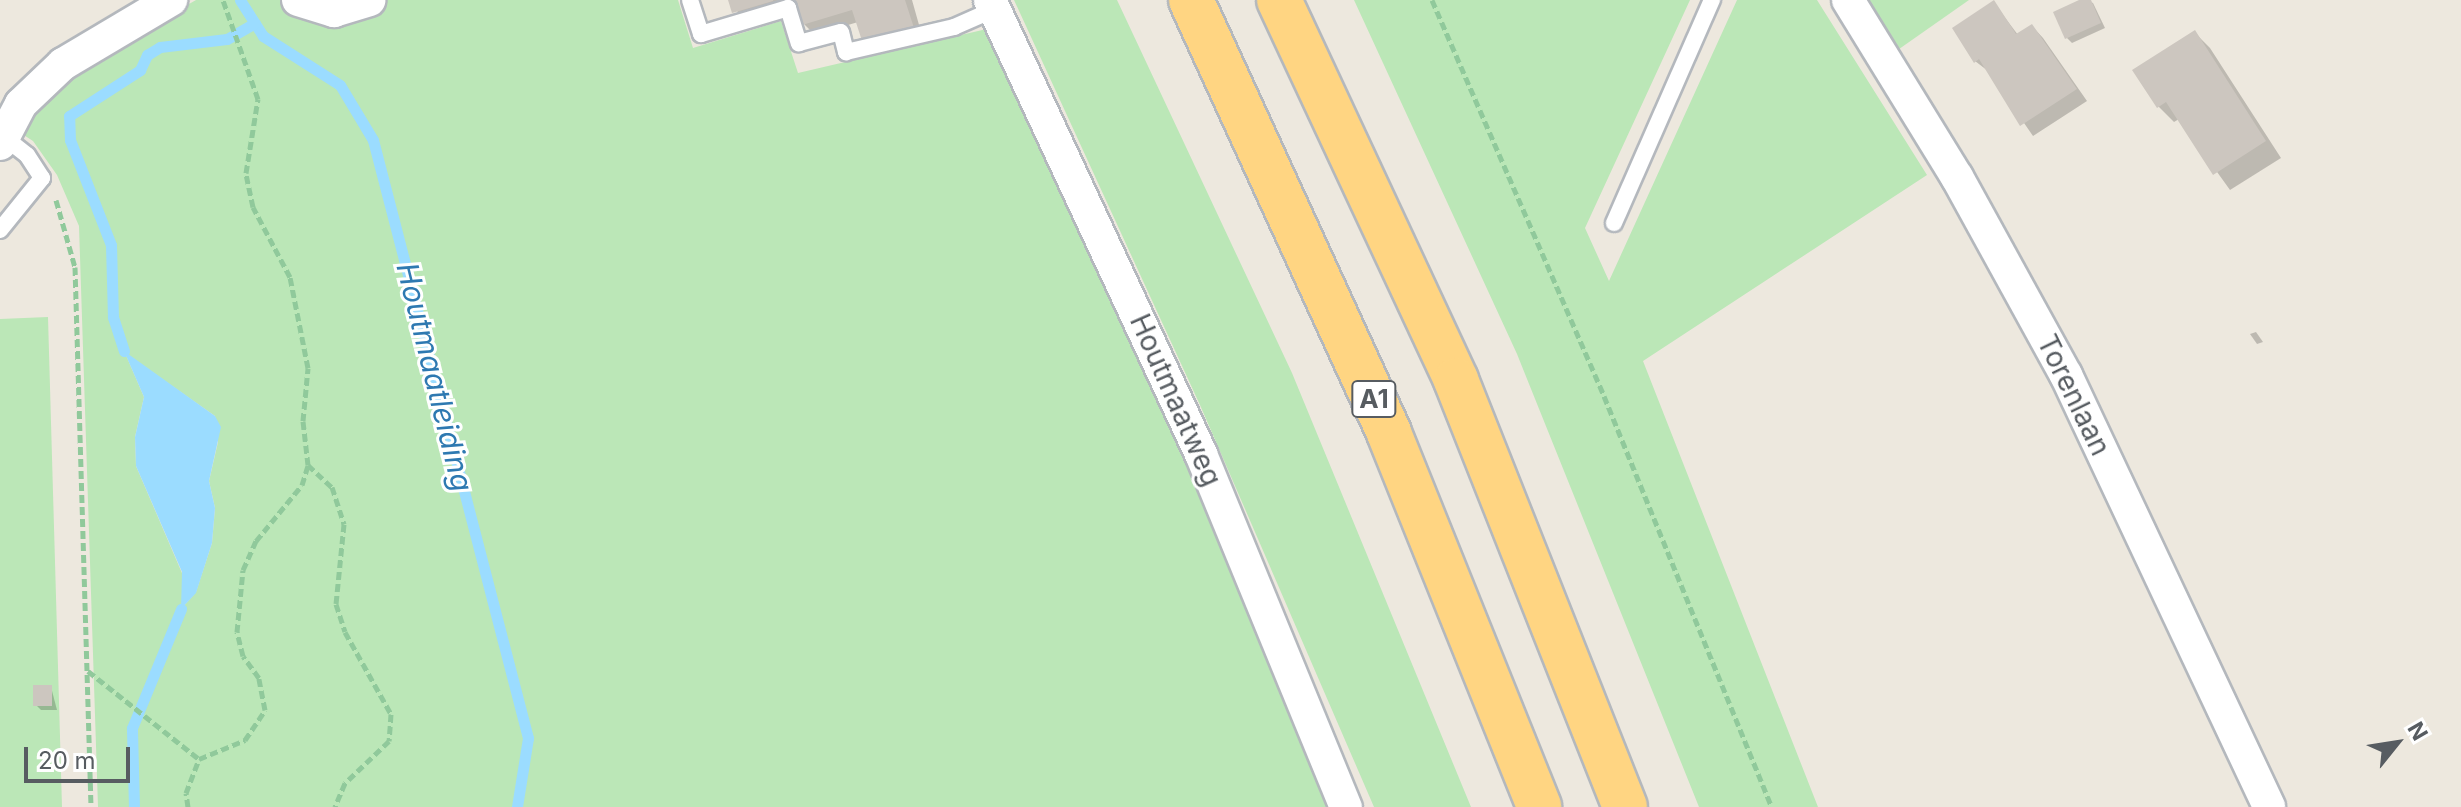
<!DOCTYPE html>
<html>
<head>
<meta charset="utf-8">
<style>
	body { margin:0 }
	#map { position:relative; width:2461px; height:807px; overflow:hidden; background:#ede8de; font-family:Inter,sans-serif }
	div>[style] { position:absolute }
	.green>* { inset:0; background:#bbe7b7 }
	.water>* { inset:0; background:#9bdcff }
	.shadow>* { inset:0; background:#0003 }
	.stream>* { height:11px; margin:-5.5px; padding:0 5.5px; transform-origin:5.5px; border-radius:5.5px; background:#9bdcff }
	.building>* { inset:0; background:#ccc6bf; transform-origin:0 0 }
	.path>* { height:5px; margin-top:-2.5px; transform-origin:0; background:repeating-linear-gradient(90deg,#90c99b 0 8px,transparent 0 12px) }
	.roads { filter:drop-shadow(2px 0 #b4b8bd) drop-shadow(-2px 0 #b4b8bd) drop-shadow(0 2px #b4b8bd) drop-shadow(0 -2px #b4b8bd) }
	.service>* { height:16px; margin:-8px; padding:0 8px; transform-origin:8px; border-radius:8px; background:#fff }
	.minor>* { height:32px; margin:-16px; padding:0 16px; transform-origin:16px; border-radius:16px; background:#fff }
	.motorway>* { height:44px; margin:-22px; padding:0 22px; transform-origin:22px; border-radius:22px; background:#ffd582 }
	span { translate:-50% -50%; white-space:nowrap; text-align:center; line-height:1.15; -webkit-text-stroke:6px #fff; paint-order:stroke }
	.shield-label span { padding:2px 6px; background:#fff; border:2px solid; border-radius:6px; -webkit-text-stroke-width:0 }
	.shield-label { font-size:26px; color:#575c61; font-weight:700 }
	.street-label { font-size:28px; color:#575c61 }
	.water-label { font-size:30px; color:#2e79b1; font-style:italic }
	.north { position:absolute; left:2357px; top:703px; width:80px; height:80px; -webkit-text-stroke:6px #fff; paint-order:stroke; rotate:60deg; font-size:22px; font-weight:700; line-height:32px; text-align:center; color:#575c61 }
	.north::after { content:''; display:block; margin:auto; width:28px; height:36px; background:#575c61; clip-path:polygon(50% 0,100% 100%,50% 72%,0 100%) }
	.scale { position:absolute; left:24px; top:747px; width:106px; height:36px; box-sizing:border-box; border:4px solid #575c61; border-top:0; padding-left:10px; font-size:24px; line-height:28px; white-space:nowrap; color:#575c61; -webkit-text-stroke:6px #fff; paint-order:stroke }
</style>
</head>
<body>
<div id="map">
	<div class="green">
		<div style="clip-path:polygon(evenodd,196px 0,678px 0,693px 48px,781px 21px,798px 73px,991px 28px,1082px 217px,1332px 807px,98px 807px,79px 226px,57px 175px,33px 141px,19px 132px,64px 76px,196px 0,125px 353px,215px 416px,218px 442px,209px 481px,215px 508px,212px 543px,196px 592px,182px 608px,182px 573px,136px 466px,135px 437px,144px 397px,125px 353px)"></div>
		<div style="clip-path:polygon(1014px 0,1117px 0,1292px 373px,1471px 807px,1374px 807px,1200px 405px)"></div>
		<div style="clip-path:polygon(1354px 0,1690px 0,1585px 228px,1609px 281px,1737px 0,1817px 0,1927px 175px,1643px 361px,1818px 807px,1699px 807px,1517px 354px)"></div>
		<div style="clip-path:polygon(1858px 0,1969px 0,1892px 54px)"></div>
		<div style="clip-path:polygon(48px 317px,62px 807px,0 807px,0 319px)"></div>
	</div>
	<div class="water">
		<div style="clip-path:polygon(124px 351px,215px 416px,221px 427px,209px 481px,215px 508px,212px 543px,196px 593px,181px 609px,182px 572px,136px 466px,135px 437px,144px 397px)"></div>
	</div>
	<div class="shadow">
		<div style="clip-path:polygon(730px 0,781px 0,784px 11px,745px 23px)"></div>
		<div style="clip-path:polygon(797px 0,912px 0,923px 39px,876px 54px,865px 43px,858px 22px,815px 35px,804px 24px)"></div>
		<div style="clip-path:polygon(2084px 0,2093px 3px,2105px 28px,2072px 43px,2067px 38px)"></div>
		<div style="clip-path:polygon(1994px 3px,2018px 35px,2032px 26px,2043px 38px,2087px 101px,2033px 136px,1988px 71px,1975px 61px)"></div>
		<div style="clip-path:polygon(2194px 32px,2210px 48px,2281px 158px,2230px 190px,2179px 119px,2174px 122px,2158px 106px)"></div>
		<div style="clip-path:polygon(2256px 332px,2263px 342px,2257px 344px,2250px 334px)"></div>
		<div style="clip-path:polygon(51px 687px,57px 710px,41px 710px,36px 705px)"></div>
	</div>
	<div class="stream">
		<div style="left:240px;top:0;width:43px;rotate:57.4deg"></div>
		<div style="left:263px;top:36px;width:91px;rotate:32.5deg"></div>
		<div style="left:340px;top:85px;width:64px;rotate:59deg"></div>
		<div style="left:373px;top:140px;width:618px;rotate:75.47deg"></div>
		<div style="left:528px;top:738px;width:70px;rotate:99.1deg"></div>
		<div style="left:124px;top:351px;width:36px;rotate:-108deg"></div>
		<div style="left:113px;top:317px;width:72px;rotate:-91.6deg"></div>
		<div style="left:111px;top:245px;width:113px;rotate:-111.3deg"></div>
		<div style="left:70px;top:140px;width:24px;rotate:-92deg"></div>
		<div style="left:69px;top:116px;width:85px;rotate:-32.9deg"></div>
		<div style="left:140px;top:70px;width:17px;rotate:-65deg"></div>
		<div style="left:147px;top:55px;width:15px;rotate:-32deg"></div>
		<div style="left:160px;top:47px;width:67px;rotate:-6.8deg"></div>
		<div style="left:227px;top:39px;width:32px;rotate:-30deg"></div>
		<div style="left:134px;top:807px;width:79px;rotate:-91.5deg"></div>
		<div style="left:132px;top:728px;width:129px;rotate:-67.6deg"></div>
	</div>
	<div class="building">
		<div style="clip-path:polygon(728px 0,773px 0,773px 1px,732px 13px)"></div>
		<div style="clip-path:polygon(795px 0,905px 0,914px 28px,863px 44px,852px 10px,802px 25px)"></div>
		<div style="clip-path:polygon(1994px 0,2016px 34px,2032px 24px,2077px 89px,2020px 126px,1979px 59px,1974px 63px,1952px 28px)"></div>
		<div style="clip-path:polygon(2079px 0,2091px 0,2101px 23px,2065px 39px,2053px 12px)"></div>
		<div style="clip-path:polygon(2195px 30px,2266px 141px,2213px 175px,2166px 102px,2157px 108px,2132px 70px)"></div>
		<div style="left:33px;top:685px;width:19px;height:21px"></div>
	</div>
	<div class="path">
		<div style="left:1432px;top:0;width:432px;rotate:66.5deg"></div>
		<div style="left:1604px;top:396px;width:444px;rotate:67.8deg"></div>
		<div style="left:56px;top:200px;width:70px;rotate:74.2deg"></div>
		<div style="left:75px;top:267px;width:540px;rotate:88.3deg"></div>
		<div style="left:308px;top:465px;width:33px;rotate:43deg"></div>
		<div style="left:332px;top:487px;width:39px;rotate:72deg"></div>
		<div style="left:344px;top:524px;width:80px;rotate:95.7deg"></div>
		<div style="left:336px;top:604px;width:29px;rotate:72deg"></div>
		<div style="left:345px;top:632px;width:94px;rotate:60.7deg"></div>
		<div style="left:391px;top:714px;width:27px;rotate:94deg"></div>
		<div style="left:389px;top:741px;width:61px;rotate:136.3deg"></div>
		<div style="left:345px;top:783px;width:26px;rotate:113deg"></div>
		<div style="left:88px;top:671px;width:142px;rotate:38.4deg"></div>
		<div style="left:188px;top:807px;width:14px;rotate:-98deg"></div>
		<div style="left:186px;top:793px;width:36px;rotate:-69deg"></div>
		<div style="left:199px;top:759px;width:50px;rotate:-22.4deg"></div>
		<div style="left:245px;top:740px;width:36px;rotate:-56deg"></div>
		<div style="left:265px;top:710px;width:33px;rotate:-101deg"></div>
		<div style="left:259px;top:678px;width:27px;rotate:-126deg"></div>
		<div style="left:243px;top:656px;width:25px;rotate:-104deg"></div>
		<div style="left:237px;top:632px;width:62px;rotate:-84.5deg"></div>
		<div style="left:243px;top:570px;width:32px;rotate:-66deg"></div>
		<div style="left:256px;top:541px;width:72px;rotate:-50.6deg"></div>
		<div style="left:302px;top:485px;width:21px;rotate:-73deg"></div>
		<div style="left:308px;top:465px;width:44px;rotate:-96.5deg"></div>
		<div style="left:303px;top:421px;width:53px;rotate:-84.6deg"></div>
		<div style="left:308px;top:368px;width:93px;rotate:-101.2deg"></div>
		<div style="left:290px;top:277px;width:79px;rotate:-117.9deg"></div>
		<div style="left:253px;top:207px;width:35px;rotate:-102deg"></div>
		<div style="left:246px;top:173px;width:75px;rotate:-80.8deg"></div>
		<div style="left:258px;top:99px;width:105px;rotate:-109.5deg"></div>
	</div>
	<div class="roads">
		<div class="service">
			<div style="left:690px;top:0;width:36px;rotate:72deg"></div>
			<div style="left:701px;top:34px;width:91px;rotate:-16.6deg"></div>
			<div style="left:788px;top:8px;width:37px;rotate:73deg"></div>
			<div style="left:799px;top:43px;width:43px;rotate:-14.7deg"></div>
			<div style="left:841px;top:32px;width:21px;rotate:76deg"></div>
			<div style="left:846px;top:52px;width:111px;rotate:-13deg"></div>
			<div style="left:954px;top:27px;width:45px;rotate:-23.7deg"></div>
			<div style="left:1614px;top:223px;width:244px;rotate:-66.3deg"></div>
			<div style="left:0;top:230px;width:67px;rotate:-51.1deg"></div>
			<div style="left:42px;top:178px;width:27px;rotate:-123deg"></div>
			<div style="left:27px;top:155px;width:29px;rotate:-142deg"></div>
		</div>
		<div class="minor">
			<div style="left:298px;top:0;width:38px;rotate:17deg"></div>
			<div style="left:334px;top:11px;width:37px;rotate:-17deg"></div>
			<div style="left:990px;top:0;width:501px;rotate:65.07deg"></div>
			<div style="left:1201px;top:454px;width:382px;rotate:67.7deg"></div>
			<div style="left:1848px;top:0;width:208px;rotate:58.4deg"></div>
			<div style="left:1957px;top:177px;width:226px;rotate:61.2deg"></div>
			<div style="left:2066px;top:375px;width:477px;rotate:64.8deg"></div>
			<div style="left:0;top:144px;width:45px;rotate:-62.3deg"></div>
			<div style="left:21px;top:104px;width:58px;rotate:-43.6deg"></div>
			<div style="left:63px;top:64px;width:126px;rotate:-30.7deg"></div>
		</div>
		<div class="motorway">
			<div style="left:1191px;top:0;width:476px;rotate:65.4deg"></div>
			<div style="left:1389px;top:433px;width:403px;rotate:68.1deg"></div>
			<div style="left:1279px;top:0;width:419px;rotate:65deg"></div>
			<div style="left:1456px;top:380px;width:459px;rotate:68.4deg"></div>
		</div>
	</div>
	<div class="shield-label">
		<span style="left:1374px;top:399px">A1</span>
	</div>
	<div class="street-label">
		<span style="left:2074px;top:395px;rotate:64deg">Torenlaan</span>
		<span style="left:1176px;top:400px;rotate:66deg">Houtmaatweg</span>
	</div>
	<div class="water-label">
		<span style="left:435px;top:377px;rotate:76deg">Houtmaatleiding</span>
	</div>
	<div class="north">N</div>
	<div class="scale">20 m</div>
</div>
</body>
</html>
